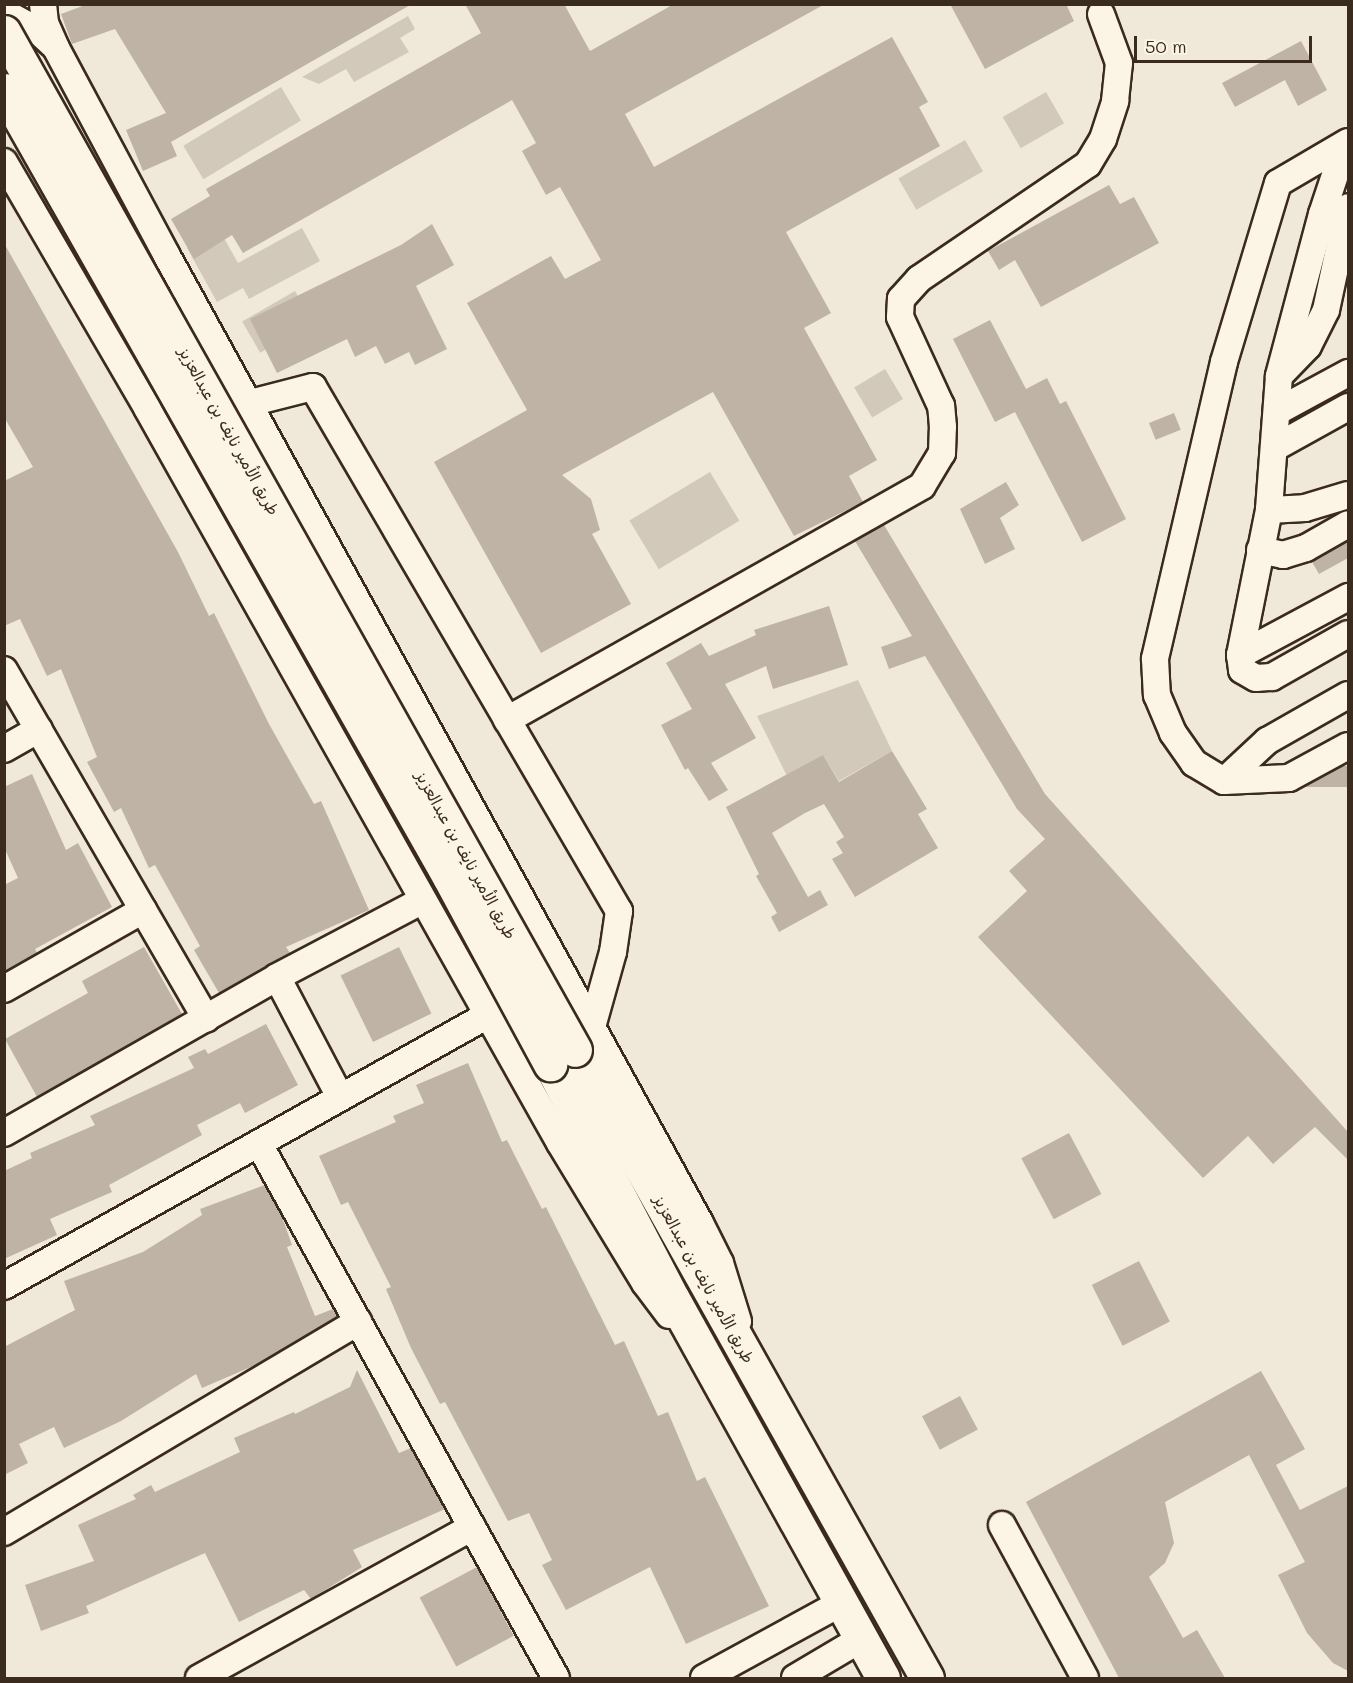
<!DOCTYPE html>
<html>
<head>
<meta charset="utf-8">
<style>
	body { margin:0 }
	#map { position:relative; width:1353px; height:1683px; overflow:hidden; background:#f0e9d9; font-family:Mali,"Playpen Sans Arabic",sans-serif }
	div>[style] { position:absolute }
	.green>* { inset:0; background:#d2c9ba; transform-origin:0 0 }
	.building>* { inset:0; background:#beb3a4; transform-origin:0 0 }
	.roads { filter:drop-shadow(2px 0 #3b2a1e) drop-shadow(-2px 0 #3b2a1e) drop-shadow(0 2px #3b2a1e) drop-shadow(0 -2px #3b2a1e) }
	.minor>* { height:26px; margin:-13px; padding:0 13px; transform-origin:13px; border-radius:13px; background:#fcf5e5 }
	.major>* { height:33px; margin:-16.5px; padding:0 16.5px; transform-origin:16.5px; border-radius:16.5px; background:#fcf5e5 }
	.bridges { filter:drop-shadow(2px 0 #3b2a1e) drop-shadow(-2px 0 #3b2a1e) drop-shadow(0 2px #3b2a1e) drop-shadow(0 -2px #3b2a1e) }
	.major-bridge>* { height:33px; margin:-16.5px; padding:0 16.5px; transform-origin:16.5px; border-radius:16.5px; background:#fcf5e5 }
	span { translate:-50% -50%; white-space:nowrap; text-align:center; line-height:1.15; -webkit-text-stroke:4.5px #fcf5e5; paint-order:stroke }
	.street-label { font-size:16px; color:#3b2a1e }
	.frame { position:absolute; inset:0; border:6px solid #3b2a1e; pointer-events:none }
	.scale { position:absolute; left:1134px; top:36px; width:178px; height:27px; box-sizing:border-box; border:3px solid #3b2a1e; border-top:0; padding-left:8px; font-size:18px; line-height:21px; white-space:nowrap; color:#3b2a1e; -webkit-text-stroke:4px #fcf5e5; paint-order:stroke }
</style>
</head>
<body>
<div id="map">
	<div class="green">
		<div style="clip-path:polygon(408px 16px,415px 29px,400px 38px,409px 52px,354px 82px,346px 69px,319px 84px,302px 77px)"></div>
		<div style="left:281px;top:87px;width:39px;height:114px;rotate:59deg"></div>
		<div style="left:1046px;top:92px;width:36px;height:50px;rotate:60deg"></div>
		<div style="left:965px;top:140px;width:36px;height:77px;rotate:60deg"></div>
		<div style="clip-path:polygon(302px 228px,320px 261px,249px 299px,243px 288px,217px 302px,187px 248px,220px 231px,238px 263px)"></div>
		<div style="left:295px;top:291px;width:36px;height:61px;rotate:60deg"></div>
		<div style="left:885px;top:369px;width:35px;height:36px;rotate:59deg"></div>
		<div style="left:710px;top:472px;width:57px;height:94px;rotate:59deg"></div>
		<div style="clip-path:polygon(858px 680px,892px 751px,839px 781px,823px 755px,787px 776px,757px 716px)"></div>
	</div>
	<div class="building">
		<div style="clip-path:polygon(88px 4px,412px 4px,171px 142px,177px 156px,143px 171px,126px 130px,166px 113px,115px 29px,72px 44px,61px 14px)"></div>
		<div style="clip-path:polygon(465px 4px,564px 4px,590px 51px,674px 4px,825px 4px,625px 114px,654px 167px,892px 37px,928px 102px,919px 107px,940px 146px,786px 232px,831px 313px,804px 328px,877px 460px,849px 476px,863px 502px,794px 536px,713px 392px,562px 475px,591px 499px,600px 530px,592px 534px,631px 604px,541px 653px,434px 462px,527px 410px,467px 303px,551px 256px,565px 279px,601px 260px,560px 187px,546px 195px,522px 151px,536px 143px,512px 100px,243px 253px,232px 235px,194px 259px,171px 219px,210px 196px,206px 189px,481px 33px)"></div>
		<div style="clip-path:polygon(950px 4px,1066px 4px,1074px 21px,985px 69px)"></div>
		<div style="clip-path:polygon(1301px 41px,1327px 90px,1298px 106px,1285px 80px,1235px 107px,1222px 83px)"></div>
		<div style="clip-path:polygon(1109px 185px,1120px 204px,1134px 197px,1159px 243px,1041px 307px,1015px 260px,999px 270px,988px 251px)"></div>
		<div style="clip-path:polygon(432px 224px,454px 265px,416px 286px,447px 349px,415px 365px,409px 352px,385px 364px,376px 346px,355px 357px,347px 339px,277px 373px,250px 319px,401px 245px)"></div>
		<div style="clip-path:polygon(4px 243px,178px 552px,209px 616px,214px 613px,269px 724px,314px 804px,321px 801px,369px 910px,286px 947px,290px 953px,219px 993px,194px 950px,200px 946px,155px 865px,149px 868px,121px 808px,114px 812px,87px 762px,97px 757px,61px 669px,47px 676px,20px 619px,4px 626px,4px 481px,33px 467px,4px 417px)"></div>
		<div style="clip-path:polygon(990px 320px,1026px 389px,1047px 378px,1060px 404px,1066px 401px,1126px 519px,1082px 542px,1015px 412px,995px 422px,953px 339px)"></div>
		<div style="left:1174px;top:413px;width:18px;height:27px;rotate:68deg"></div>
		<div style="clip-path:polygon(1006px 482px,1019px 505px,1000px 518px,1015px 549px,985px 564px,960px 509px)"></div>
		<div style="clip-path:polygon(884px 525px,1045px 794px,1348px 1132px,1348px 1160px,1315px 1127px,1273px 1164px,1248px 1136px,1203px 1178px,978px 937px,1027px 891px,1009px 871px,1045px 839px,1017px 809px,925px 656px,889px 669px,881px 647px,912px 636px,855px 541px)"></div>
		<div style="clip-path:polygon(1348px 541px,1348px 558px,1319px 574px,1312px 562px)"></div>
		<div style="clip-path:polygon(829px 606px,848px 665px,773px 689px,766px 666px,725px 684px,756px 738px,711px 763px,728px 790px,709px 801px,688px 768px,685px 770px,661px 725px,692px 709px,666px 663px,701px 643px,709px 656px,756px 635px,754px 630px)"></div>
		<div style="clip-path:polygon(892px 751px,927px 809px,918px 814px,938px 848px,855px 897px,832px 859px,843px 853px,836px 842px,844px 837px,824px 804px,805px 813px,772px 833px,808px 897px,820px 890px,828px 905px,779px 932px,771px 917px,777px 913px,756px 876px,759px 874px,726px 807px,823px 755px,839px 782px)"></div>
		<div style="left:1348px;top:766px;width:21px;height:140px;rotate:90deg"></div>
		<div style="clip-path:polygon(32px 774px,66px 850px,78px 843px,112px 907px,35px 949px,37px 953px,4px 971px,4px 885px,18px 878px,4px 847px,4px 787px)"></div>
		<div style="clip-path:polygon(144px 947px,182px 1014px,37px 1097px,5px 1039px,88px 993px,82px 981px)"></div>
		<div style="left:399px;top:947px;width:74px;height:65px;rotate:64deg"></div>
		<div style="clip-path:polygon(266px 1024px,298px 1085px,245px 1113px,240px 1103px,197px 1125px,202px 1135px,109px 1185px,112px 1192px,50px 1219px,57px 1235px,4px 1259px,4px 1171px,32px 1158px,30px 1153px,95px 1125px,90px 1116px,194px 1068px,188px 1057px,205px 1049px,208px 1054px)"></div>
		<div style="clip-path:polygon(468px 1063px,502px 1142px,507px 1140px,542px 1209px,546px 1207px,615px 1345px,624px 1341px,658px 1416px,668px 1412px,697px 1481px,705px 1477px,769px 1606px,686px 1644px,650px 1567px,566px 1610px,542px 1565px,552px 1560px,529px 1513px,508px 1521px,445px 1402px,440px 1404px,411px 1348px,386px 1289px,391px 1287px,348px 1202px,341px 1205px,319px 1156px,396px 1122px,393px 1116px,424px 1103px,416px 1085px)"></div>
		<div style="left:1069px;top:1133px;width:69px;height:54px;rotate:62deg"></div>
		<div style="clip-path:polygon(265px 1185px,281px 1214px,292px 1245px,287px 1247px,315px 1316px,333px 1309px,338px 1317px,258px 1364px,202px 1388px,196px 1374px,121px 1421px,64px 1448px,54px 1427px,19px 1444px,28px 1463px,4px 1475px,4px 1347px,75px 1310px,64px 1281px,143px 1252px,202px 1215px,200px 1209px)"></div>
		<div style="left:1139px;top:1261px;width:68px;height:53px;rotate:63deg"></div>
		<div style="clip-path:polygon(357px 1370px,399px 1453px,411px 1448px,445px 1509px,353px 1550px,362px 1567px,311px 1599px,304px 1590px,239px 1622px,205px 1553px,86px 1606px,89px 1613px,41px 1631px,25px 1585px,94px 1561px,78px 1525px,136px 1499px,133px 1495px,151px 1485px,155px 1492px,240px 1452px,234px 1438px,294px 1412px,295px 1414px,350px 1387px)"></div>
		<div style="clip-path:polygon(1261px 1371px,1305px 1449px,1276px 1465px,1300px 1510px,1348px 1486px,1348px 1671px,1333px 1663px,1307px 1633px,1278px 1575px,1305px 1562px,1249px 1455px,1165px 1502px,1174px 1543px,1165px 1563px,1149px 1577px,1183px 1638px,1197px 1630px,1225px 1678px,1119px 1678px,1026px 1502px)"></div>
		<div style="left:960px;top:1396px;width:38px;height:43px;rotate:62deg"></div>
		<div style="left:477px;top:1567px;width:78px;height:65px;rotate:62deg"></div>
	</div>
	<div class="roads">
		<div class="minor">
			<div style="left:43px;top:4px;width:19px;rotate:84deg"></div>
			<div style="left:45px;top:23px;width:27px;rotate:66deg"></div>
			<div style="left:56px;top:48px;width:236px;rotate:61.9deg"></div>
			<div style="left:167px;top:256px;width:1104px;rotate:61.14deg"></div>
			<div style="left:700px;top:1223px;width:45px;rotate:63.4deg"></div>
			<div style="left:720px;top:1263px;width:61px;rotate:72.8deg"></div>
			<div style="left:4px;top:12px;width:38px;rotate:29deg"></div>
			<div style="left:37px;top:30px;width:21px;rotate:43deg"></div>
			<div style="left:1348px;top:142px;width:81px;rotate:149.6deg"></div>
			<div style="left:1278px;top:183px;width:187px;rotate:106.8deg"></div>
			<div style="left:1224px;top:362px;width:305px;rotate:103.1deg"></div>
			<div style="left:1155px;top:659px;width:36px;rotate:87deg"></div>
			<div style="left:1157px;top:695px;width:41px;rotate:67.2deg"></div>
			<div style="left:1173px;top:733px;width:37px;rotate:55deg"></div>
			<div style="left:1194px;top:763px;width:35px;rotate:31deg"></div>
			<div style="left:1224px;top:781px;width:65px;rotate:-2.6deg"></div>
			<div style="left:1289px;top:778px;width:67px;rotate:-28.5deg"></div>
			<div style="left:1348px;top:159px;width:18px;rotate:133deg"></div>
			<div style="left:1336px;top:172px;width:44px;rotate:108.4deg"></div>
			<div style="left:1322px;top:214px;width:168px;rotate:104.9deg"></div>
			<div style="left:1279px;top:376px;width:134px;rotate:94.3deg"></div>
			<div style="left:1269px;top:510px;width:148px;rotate:101.3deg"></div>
			<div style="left:1240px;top:655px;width:15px;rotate:82deg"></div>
			<div style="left:1242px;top:670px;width:16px;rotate:30deg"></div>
			<div style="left:1256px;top:678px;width:16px;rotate:-4deg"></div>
			<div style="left:1272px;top:677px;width:87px;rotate:-29.5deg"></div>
			<div style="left:4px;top:162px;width:285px;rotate:59.8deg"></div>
			<div style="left:147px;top:408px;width:843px;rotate:60.67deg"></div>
			<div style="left:560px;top:1143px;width:164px;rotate:58.7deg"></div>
			<div style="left:645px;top:1283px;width:40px;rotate:53deg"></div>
			<div style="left:1280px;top:375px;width:40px;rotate:-46deg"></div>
			<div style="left:1308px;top:346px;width:40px;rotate:-63.4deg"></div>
			<div style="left:1326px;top:310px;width:105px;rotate:-77.9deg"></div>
			<div style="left:250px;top:403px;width:65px;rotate:-14.3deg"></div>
			<div style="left:313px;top:387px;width:607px;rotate:59.72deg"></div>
			<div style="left:619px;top:911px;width:41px;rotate:98.3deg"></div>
			<div style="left:613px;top:952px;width:78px;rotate:105.6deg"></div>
			<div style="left:1278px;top:411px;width:80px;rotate:-28.5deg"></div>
			<div style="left:1276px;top:447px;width:82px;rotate:-29.1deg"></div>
			<div style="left:1269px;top:510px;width:36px;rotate:-3deg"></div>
			<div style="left:1305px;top:508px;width:45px;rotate:-16.8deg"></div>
			<div style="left:1260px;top:550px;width:24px;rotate:12deg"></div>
			<div style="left:1283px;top:555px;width:24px;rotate:-17deg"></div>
			<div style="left:1306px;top:548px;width:48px;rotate:-29.7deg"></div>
			<div style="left:1240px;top:655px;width:123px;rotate:-28.2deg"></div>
			<div style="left:4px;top:670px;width:403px;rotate:59.9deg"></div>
			<div style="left:507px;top:720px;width:476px;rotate:-29.4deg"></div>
			<div style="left:922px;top:486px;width:39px;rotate:-59deg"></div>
			<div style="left:942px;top:453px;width:26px;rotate:-88deg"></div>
			<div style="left:943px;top:427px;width:21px;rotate:-95deg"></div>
			<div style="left:941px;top:406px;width:98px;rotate:-114.7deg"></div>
			<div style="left:900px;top:317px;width:18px;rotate:-87deg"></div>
			<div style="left:901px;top:299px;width:27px;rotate:-48deg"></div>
			<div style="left:919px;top:279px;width:204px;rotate:-34.2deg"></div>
			<div style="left:1088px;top:164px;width:29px;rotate:-59deg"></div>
			<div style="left:1103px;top:139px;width:40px;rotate:-72deg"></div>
			<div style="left:1115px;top:101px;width:38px;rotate:-84deg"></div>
			<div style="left:1119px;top:63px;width:52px;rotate:-110.2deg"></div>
			<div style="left:4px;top:749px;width:40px;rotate:-29.7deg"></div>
			<div style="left:1224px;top:781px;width:59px;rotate:-42.9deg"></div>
			<div style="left:1267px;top:741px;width:93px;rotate:-29.6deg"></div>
			<div style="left:277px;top:977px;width:136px;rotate:62.3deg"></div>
			<div style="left:4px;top:989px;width:160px;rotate:-29.6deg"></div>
			<div style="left:4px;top:1133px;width:314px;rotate:-29.7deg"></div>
			<div style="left:277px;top:977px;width:163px;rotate:-27.8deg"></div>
			<div style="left:259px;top:1144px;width:611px;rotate:60.92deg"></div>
			<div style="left:4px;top:1286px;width:555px;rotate:-29.25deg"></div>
			<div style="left:1002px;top:1525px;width:174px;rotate:61.5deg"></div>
			<div style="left:4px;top:1532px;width:412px;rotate:-30.7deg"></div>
			<div style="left:199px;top:1678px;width:312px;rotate:-28.9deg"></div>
			<div style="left:704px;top:1678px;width:156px;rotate:-28.7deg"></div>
			<div style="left:795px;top:1678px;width:77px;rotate:-30.6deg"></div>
		</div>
		<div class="major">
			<div style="left:575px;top:1050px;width:720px;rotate:60.73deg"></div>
			<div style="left:550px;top:1064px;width:265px;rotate:62.4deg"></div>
			<div style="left:673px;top:1299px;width:433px;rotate:61deg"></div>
		</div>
	</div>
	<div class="bridges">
		<div class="major-bridge">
			<div style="left:4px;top:32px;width:1167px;rotate:60.71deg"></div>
			<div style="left:4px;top:90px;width:904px;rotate:60.51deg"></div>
			<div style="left:449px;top:877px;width:213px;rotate:61.6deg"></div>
		</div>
	</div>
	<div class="street-label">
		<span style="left:229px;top:431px;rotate:61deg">طريق الأمير نايف بن عبدالعزيز</span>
		<span style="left:466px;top:855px;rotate:61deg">طريق الأمير نايف بن عبدالعزيز</span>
		<span style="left:704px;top:1279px;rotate:61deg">طريق الأمير نايف بن عبدالعزيز</span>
	</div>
	<div class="frame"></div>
	<div class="scale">50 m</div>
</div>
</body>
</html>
